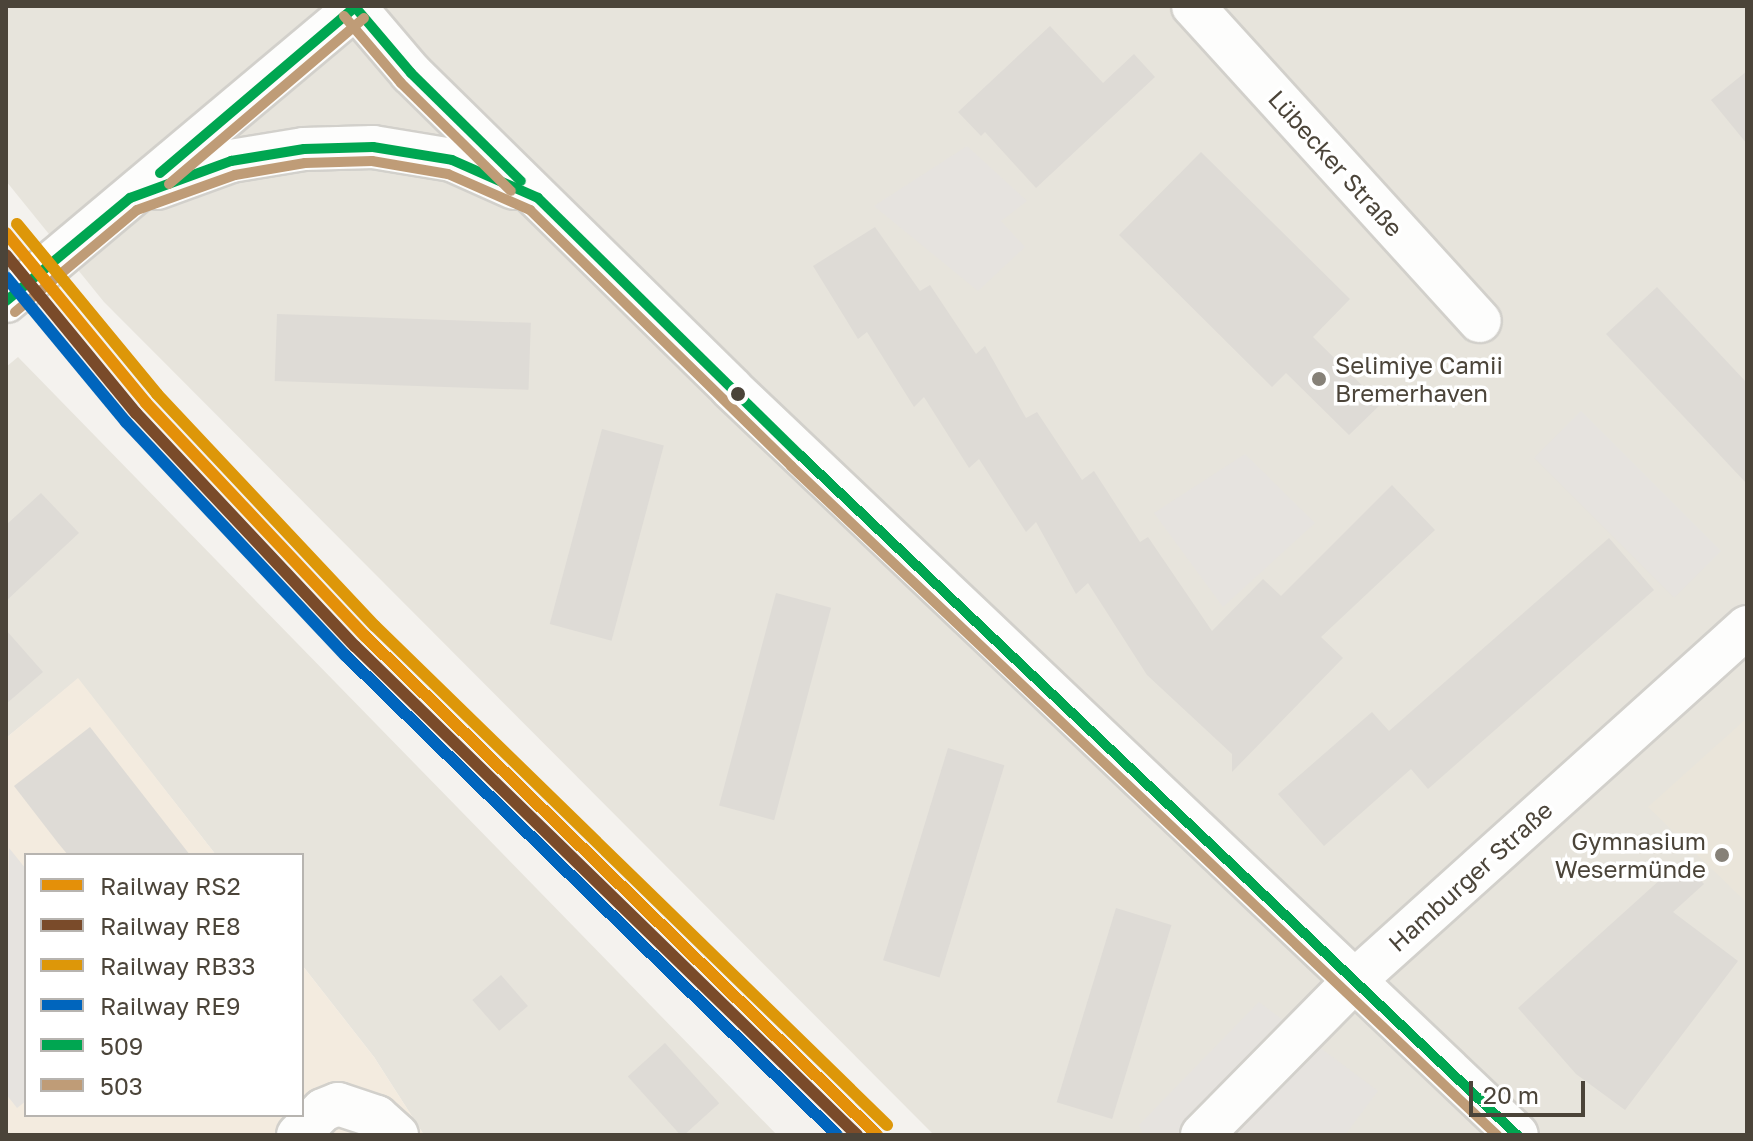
<!DOCTYPE html>
<html>
<head>
<meta charset="utf-8">
<style>
	body { margin:0 }
	#map { position:relative; width:1753px; height:1141px; overflow:hidden; background:#f4f2ee; font-family:"Golos Text",sans-serif }
	div>[style] { position:absolute }
	.residential>* { inset:0; background:#e7e4dc }
	.commercial>* { inset:0; background:#f3ebdf }
	.education>* { inset:0; background:#eae5da }
	.parking>* { inset:0; background:#e6e3df; transform-origin:0 0 }
	.building>* { inset:0; background:#dedbd6; transform-origin:0 0 }
	.roads { filter:drop-shadow(2px 0 #d2d0cb) drop-shadow(-2px 0 #d2d0cb) drop-shadow(0 2px #d2d0cb) drop-shadow(0 -2px #d2d0cb) }
	.minor>* { height:42px; margin:-21px; padding:0 21px; transform-origin:21px; border-radius:21px; background:#fdfdfc }
	.bus-1>* { height:10px; margin:-5px; padding:0 5px; transform-origin:5px; border-radius:5px; background:#00a651 }
	.bus-2>* { height:10px; margin:-5px; padding:0 5px; transform-origin:5px; border-radius:5px; background:#bf9c77 }
	.rail-1>* { height:12px; margin:-6px; padding:0 6px; transform-origin:6px; border-radius:6px; background:#e49009 }
	.rail-2>* { height:12px; margin:-6px; padding:0 6px; transform-origin:6px; border-radius:6px; background:#7a4b2a }
	.rail-3>* { height:12px; margin:-6px; padding:0 6px; transform-origin:6px; border-radius:6px; background:#dd9709 }
	.rail-4>* { height:12px; margin:-6px; padding:0 6px; transform-origin:6px; border-radius:6px; background:#0065bd }
	.dots>* { width:22px; height:22px; translate:-50% -50%; box-sizing:border-box; border:4px solid #fff; border-radius:50% }
	span { translate:-50% -50%; white-space:nowrap; text-align:center; line-height:1.15; -webkit-text-stroke:7px #fff; paint-order:stroke }
	.street-label { font-size:24px; color:#4b4439 }
	.poi-label { font-size:24px; color:#4b4439 }
	.left { translate:0 -50%; text-align:left }
	.right { translate:-100% -50%; text-align:right }
	.frame { position:absolute; inset:0; border:8px solid #4b4439; pointer-events:none }
	.legend { position:absolute; left:24px; top:853px; width:280px; height:264px; box-sizing:border-box; background:#fff; border:2px solid #b7b4b0; margin:0; padding:10px 14px; list-style:none; font-size:24px; color:#4b4439 }
	.legend li { display:flex; align-items:center; gap:16px; height:40px }
	.legend b { width:40px; border:2px solid #b7b4b0 }
	.scale { position:absolute; left:1469px; top:1081px; width:116px; height:36px; box-sizing:border-box; border:4px solid #4b4439; border-top:0; padding-left:10px; font-size:24px; line-height:28px; white-space:nowrap; color:#4b4439; -webkit-text-stroke:6px #fff; paint-order:stroke }
</style>
</head>
<body>
<div id="map">
	<div class="residential">
		<div style="clip-path:polygon(6px 6px,1747px 6px,1747px 1135px,934px 1135px,104px 302px,6px 181px)"></div>
		<div style="clip-path:polygon(18px 357px,777px 1135px,424px 1135px,374px 1057px,302px 965px,302px 855px,216px 855px,78px 679px,6px 738px,6px 367px)"></div>
	</div>
	<div class="commercial">
		<div style="clip-path:polygon(78px 678px,216px 855px,26px 855px,26px 1115px,302px 1115px,302px 965px,374px 1057px,424px 1135px,6px 1135px,6px 738px)"></div>
	</div>
	<div class="education">
		<div style="clip-path:polygon(1747px 718px,1747px 903px,1648px 807px)"></div>
	</div>
	<div class="parking">
		<div style="clip-path:polygon(967px 146px,1027px 201px,1001px 221px,1025px 247px,978px 291px,874px 206px)"></div>
		<div style="left:1581px;top:411px;width:198px;height:66px;rotate:45deg"></div>
		<div style="clip-path:polygon(1245px 454px,1315px 523px,1223px 607px,1154px 513px)"></div>
		<div style="clip-path:polygon(9px 848px,26px 869px,26px 1101px,17px 1108px,6px 1094px)"></div>
		<div style="clip-path:polygon(1259px 1002px,1378px 1091px,1345px 1135px,1143px 1135px,1139px 1125px)"></div>
	</div>
	<div class="building">
		<div style="clip-path:polygon(1050px 26px,1103px 83px,1134px 54px,1155px 77px,1036px 188px,985px 132px,981px 136px,958px 112px)"></div>
		<div style="clip-path:polygon(1747px 71px,1747px 144px,1711px 100px)"></div>
		<div style="clip-path:polygon(1201px 152px,1350px 299px,1313px 337px,1381px 404px,1349px 435px,1286px 373px,1272px 387px,1119px 235px)"></div>
		<div style="clip-path:polygon(875px 227px,920px 291px,930px 285px,976px 354px,985px 346px,1026px 418px,1037px 412px,1082px 480px,1094px 471px,1140px 542px,1148px 537px,1212px 631px,1263px 579px,1281px 596px,1392px 485px,1435px 530px,1321px 637px,1343px 658px,1232px 772px,1232px 754px,1147px 675px,1088px 583px,1076px 594px,1036px 522px,1026px 532px,979px 459px,969px 468px,924px 397px,914px 407px,867px 332px,858px 339px,813px 266px)"></div>
		<div style="clip-path:polygon(1657px 287px,1747px 383px,1747px 484px,1606px 334px)"></div>
		<div style="left:277px;top:314px;width:254px;height:67px;rotate:2deg"></div>
		<div style="left:602px;top:429px;width:64px;height:202px;rotate:15deg"></div>
		<div style="clip-path:polygon(41px 493px,79px 533px,6px 601px,6px 525px)"></div>
		<div style="clip-path:polygon(1609px 538px,1654px 590px,1428px 789px,1411px 769px,1324px 846px,1278px 794px,1372px 712px,1389px 731px)"></div>
		<div style="left:776px;top:593px;width:57px;height:220px;rotate:15deg"></div>
		<div style="clip-path:polygon(6px 630px,43px 672px,6px 704px)"></div>
		<div style="clip-path:polygon(90px 727px,190px 855px,68px 855px,58px 843px,14px 786px)"></div>
		<div style="left:948px;top:748px;width:59px;height:222px;rotate:17deg"></div>
		<div style="clip-path:polygon(1682px 860px,1704px 884px,1673px 912px,1738px 961px,1625px 1110px,1576px 1074px,1518px 1008px)"></div>
		<div style="left:1116px;top:908px;width:58px;height:203px;rotate:17deg"></div>
		<div style="left:501px;top:975px;width:41px;height:38px;rotate:49deg"></div>
		<div style="left:665px;top:1043px;width:81px;height:50px;rotate:48deg"></div>
	</div>
	<div class="roads">
		<div class="minor">
			<div style="left:354px;top:6px;width:88px;rotate:49.6deg"></div>
			<div style="left:411px;top:73px;width:449px;rotate:44.5deg"></div>
			<div style="left:731px;top:388px;width:1084px;rotate:43.54deg"></div>
			<div style="left:1193px;top:6px;width:426px;rotate:47.7deg"></div>
			<div style="left:157px;top:188px;width:79px;rotate:-20deg"></div>
			<div style="left:231px;top:161px;width:74px;rotate:-9.3deg"></div>
			<div style="left:304px;top:149px;width:69px;rotate:-1.7deg"></div>
			<div style="left:373px;top:147px;width:80px;rotate:9.3deg"></div>
			<div style="left:452px;top:160px;width:68px;rotate:24.3deg"></div>
			<div style="left:6px;top:301px;width:459px;rotate:-40deg"></div>
			<div style="left:298px;top:1135px;width:35px;rotate:-45deg"></div>
			<div style="left:323px;top:1110px;width:16px;rotate:-22deg"></div>
			<div style="left:338px;top:1104px;width:41px;rotate:18.4deg"></div>
			<div style="left:377px;top:1117px;width:27px;rotate:42deg"></div>
			<div style="left:1202px;top:1135px;width:216px;rotate:-45.4deg"></div>
			<div style="left:1354px;top:981px;width:529px;rotate:-42.01deg"></div>
		</div>
	</div>
	<div class="bus-1">
		<div style="left:355px;top:7px;width:87px;rotate:49.7deg"></div>
		<div style="left:411px;top:73px;width:154px;rotate:44.5deg"></div>
		<div style="left:160px;top:173px;width:256px;rotate:-40.4deg"></div>
		<div style="left:6px;top:301px;width:161px;rotate:-39.7deg"></div>
		<div style="left:130px;top:198px;width:108px;rotate:-20.1deg"></div>
		<div style="left:231px;top:161px;width:74px;rotate:-9.3deg"></div>
		<div style="left:304px;top:149px;width:69px;rotate:-1.7deg"></div>
		<div style="left:373px;top:147px;width:80px;rotate:9.3deg"></div>
		<div style="left:452px;top:160px;width:94px;rotate:23.8deg"></div>
		<div style="left:538px;top:198px;width:368px;rotate:44.5deg"></div>
		<div style="left:801px;top:456px;width:987px;rotate:43.48deg"></div>
	</div>
	<div class="bus-2">
		<div style="left:344px;top:16px;width:88px;rotate:49.6deg"></div>
		<div style="left:401px;top:83px;width:154px;rotate:44.5deg"></div>
		<div style="left:169px;top:184px;width:256px;rotate:-40.4deg"></div>
		<div style="left:15px;top:312px;width:159px;rotate:-39.9deg"></div>
		<div style="left:137px;top:210px;width:104px;rotate:-19.7deg"></div>
		<div style="left:235px;top:175px;width:71px;rotate:-9.7deg"></div>
		<div style="left:305px;top:163px;width:67px;rotate:-1.7deg"></div>
		<div style="left:372px;top:161px;width:77px;rotate:9.7deg"></div>
		<div style="left:448px;top:174px;width:90px;rotate:23.7deg"></div>
		<div style="left:530px;top:210px;width:366px;rotate:44.4deg"></div>
		<div style="left:791px;top:466px;width:973px;rotate:43.46deg"></div>
	</div>
	<div class="rail-1">
		<div style="left:6px;top:233px;width:220px;rotate:50.5deg"></div>
		<div style="left:146px;top:403px;width:320px;rotate:46.8deg"></div>
		<div style="left:365px;top:636px;width:715px;rotate:44.26deg"></div>
	</div>
	<div class="rail-2">
		<div style="left:6px;top:255px;width:205px;rotate:50.6deg"></div>
		<div style="left:136px;top:413px;width:320px;rotate:46.8deg"></div>
		<div style="left:355px;top:646px;width:701px;rotate:44.25deg"></div>
	</div>
	<div class="rail-3">
		<div style="left:17px;top:224px;width:220px;rotate:50.5deg"></div>
		<div style="left:157px;top:394px;width:318px;rotate:46.8deg"></div>
		<div style="left:375px;top:626px;width:715px;rotate:44.26deg"></div>
	</div>
	<div class="rail-4">
		<div style="left:6px;top:277px;width:188px;rotate:50.4deg"></div>
		<div style="left:126px;top:422px;width:320px;rotate:46.8deg"></div>
		<div style="left:345px;top:655px;width:687px;rotate:44.29deg"></div>
	</div>
	<div class="dots">
		<div style="left:1319px;top:379px;background:#868178"></div>
		<div style="left:738px;top:394px;background:#4b4439"></div>
		<div style="left:1722px;top:855px;background:#868178"></div>
	</div>
	<div class="street-label">
		<span style="left:1336px;top:163px;rotate:48deg">Lübecker Straße</span>
		<span style="left:1470px;top:876px;rotate:-42deg">Hamburger Straße</span>
	</div>
	<div class="poi-label">
		<span class="left" style="left:1335px;top:379px">Selimiye Camii<br>Bremerhaven</span>
		<span class="right" style="left:1706px;top:855px">Gymnasium<br>Wesermünde</span>
	</div>
	<div class="frame"></div>
	<ul class="legend">
	<li><b style="height:10px;background:#e49009"></b>Railway RS2</li>
	<li><b style="height:10px;background:#7a4b2a"></b>Railway RE8</li>
	<li><b style="height:10px;background:#dd9709"></b>Railway RB33</li>
	<li><b style="height:10px;background:#0065bd"></b>Railway RE9</li>
	<li><b style="height:10px;background:#00a651"></b>509</li>
	<li><b style="height:10px;background:#bf9c77"></b>503</li>
	</ul>
	<div class="scale">20 m</div>
</div>
</body>
</html>
